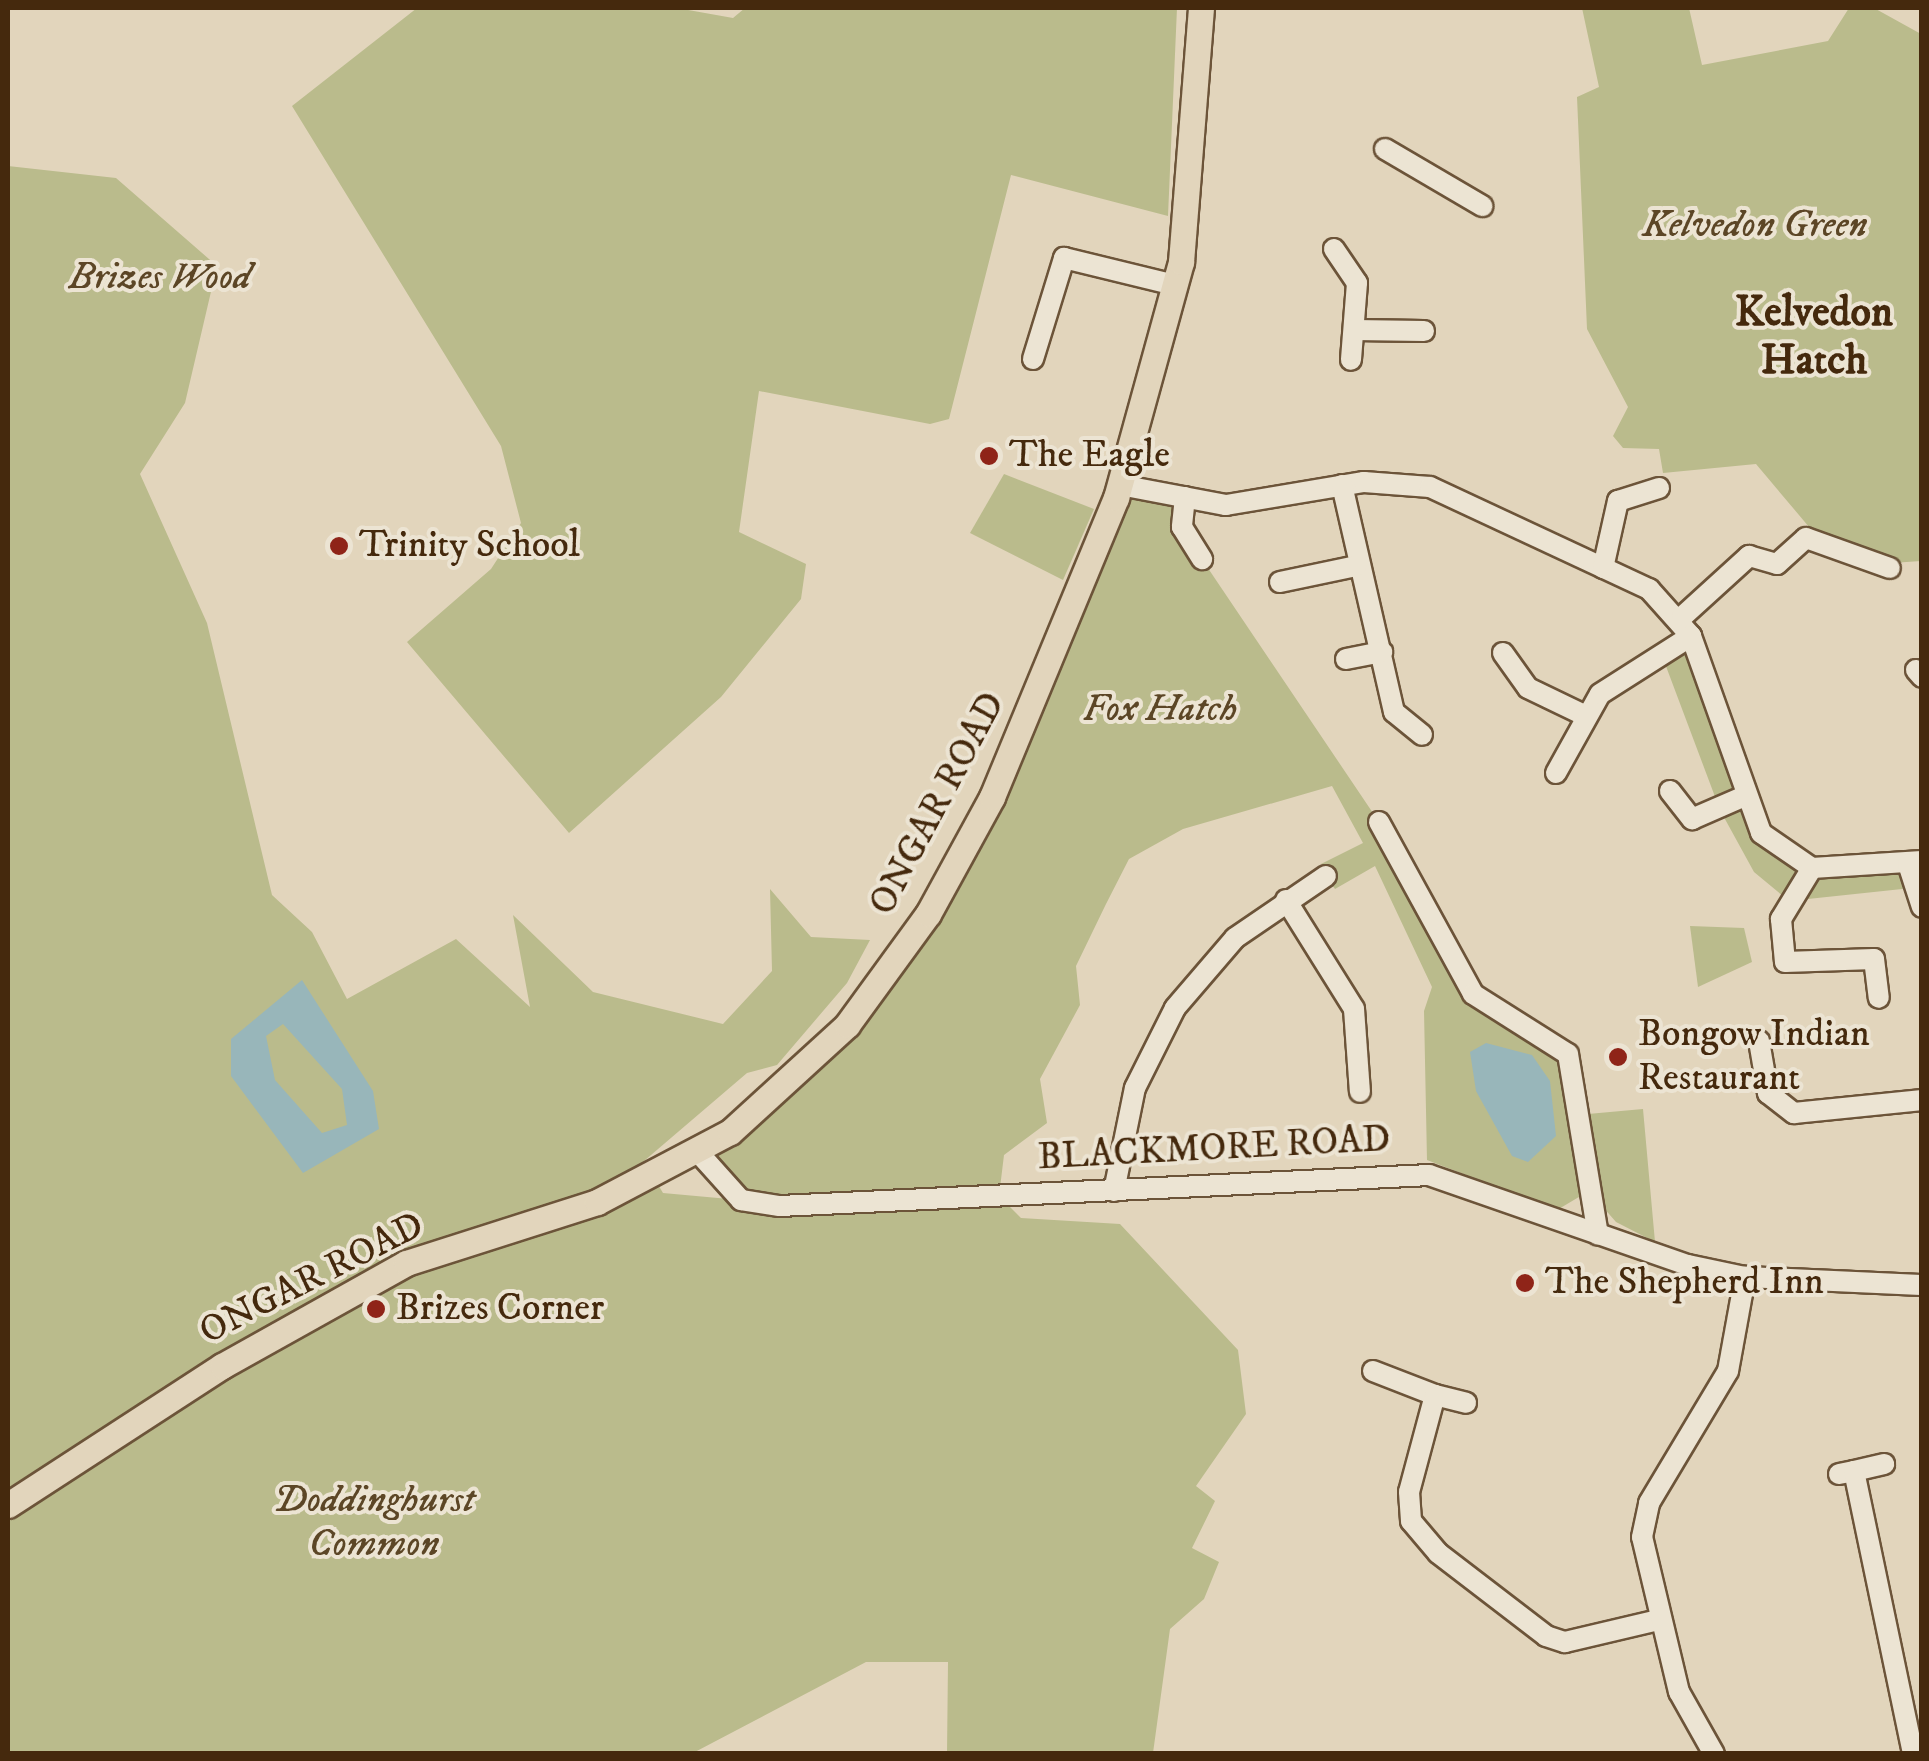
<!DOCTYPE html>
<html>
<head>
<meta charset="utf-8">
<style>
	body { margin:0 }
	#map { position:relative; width:1929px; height:1761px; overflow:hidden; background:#e2d5bc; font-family:"IM FELL DW Pica",serif }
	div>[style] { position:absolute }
	.green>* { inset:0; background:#babb8c }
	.water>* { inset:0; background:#98b6ba }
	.roads { filter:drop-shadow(2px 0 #6c5439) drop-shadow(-2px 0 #6c5439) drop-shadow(0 2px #6c5439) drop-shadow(0 -2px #6c5439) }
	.minor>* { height:20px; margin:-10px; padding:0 10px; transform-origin:10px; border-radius:10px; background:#ece4d3 }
	.major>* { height:25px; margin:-12.5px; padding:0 12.5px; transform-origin:12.5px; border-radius:12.5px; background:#e2d5bc }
	.dots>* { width:28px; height:28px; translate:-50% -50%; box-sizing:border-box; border:5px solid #ece4d3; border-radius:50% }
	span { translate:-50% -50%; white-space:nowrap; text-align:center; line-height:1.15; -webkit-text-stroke:8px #ece4d3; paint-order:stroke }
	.park-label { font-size:38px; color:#5c4626; font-style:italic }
	.poi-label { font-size:38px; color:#45290d }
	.left { translate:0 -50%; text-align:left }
	.street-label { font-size:38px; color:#45290d }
	.quarter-label { font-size:42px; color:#45290d; font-weight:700 }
	.frame { position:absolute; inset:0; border:10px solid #45290d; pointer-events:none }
</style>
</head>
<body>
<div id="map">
	<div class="green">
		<div style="clip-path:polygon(417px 8px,677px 8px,733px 18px,745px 8px,1177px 8px,1168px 216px,1011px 175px,949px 419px,930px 424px,759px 391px,739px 532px,806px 564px,801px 599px,721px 697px,569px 833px,407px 642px,491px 569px,521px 523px,501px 446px,292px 106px)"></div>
		<div style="clip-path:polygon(1582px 8px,1689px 8px,1702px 65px,1828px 41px,1849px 8px,1874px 8px,1921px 34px,1921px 561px,1892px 563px,1820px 540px,1756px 464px,1663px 473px,1659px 449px,1623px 448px,1613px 436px,1628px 407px,1587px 329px,1577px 97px,1599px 87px)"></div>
		<div style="clip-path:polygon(8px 166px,116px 178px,217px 266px,185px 403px,140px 474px,207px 623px,272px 895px,312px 932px,347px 999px,456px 939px,530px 1007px,513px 915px,593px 992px,723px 1024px,772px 971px,770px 889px,811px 937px,870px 940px,847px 983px,777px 1065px,747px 1073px,644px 1161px,663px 1193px,740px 1200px,697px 1151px,753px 1115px,928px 914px,1120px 485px,1185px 497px,1189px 540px,1379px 822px,1466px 980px,1556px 1041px,1577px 1115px,1643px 1109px,1655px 1242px,1616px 1222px,1589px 1191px,1557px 1210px,1427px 1160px,1424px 1011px,1432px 987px,1375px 866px,1335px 889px,1326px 876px,1321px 864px,1363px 843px,1332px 786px,1183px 829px,1129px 859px,1106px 904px,1076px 966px,1080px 1005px,1040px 1079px,1047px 1123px,1004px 1155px,999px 1196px,1021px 1218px,1120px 1224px,1238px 1350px,1246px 1414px,1196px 1486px,1215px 1501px,1192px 1548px,1219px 1562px,1204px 1599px,1170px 1629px,1153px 1753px,947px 1753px,948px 1662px,866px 1662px,693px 1753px,8px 1753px)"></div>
		<div style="clip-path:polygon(1004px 474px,1094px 509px,1063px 580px,970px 533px)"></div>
		<div style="clip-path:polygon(1691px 636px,1748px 806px,1788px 857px,1921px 861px,1921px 887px,1789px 901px,1754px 872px,1720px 810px,1661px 653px)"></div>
		<div style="clip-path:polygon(1690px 926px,1744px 928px,1752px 962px,1698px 987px)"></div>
	</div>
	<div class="water">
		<div style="clip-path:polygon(evenodd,302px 980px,373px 1091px,379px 1129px,303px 1173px,231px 1076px,231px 1039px,302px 980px,283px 1024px,342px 1089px,347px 1125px,322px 1133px,275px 1080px,266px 1036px,283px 1024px)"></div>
		<div style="clip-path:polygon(1486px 1043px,1532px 1055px,1550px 1081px,1556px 1136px,1528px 1162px,1512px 1156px,1476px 1091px,1470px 1052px)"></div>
	</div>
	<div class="roads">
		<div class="minor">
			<div style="left:1385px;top:149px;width:113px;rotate:30.4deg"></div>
			<div style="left:1334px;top:249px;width:41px;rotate:55.9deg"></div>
			<div style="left:1357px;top:283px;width:77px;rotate:94.5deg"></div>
			<div style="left:1354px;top:330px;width:70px;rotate:0.8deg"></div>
			<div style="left:1033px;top:359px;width:106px;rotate:-72.9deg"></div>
			<div style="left:1064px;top:258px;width:114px;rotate:13.7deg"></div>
			<div style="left:1120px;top:485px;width:108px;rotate:10.7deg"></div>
			<div style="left:1226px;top:505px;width:140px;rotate:-9.5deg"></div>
			<div style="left:1364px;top:482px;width:66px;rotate:4.3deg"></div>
			<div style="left:1430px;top:487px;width:242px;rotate:25deg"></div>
			<div style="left:1649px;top:589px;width:63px;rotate:48.2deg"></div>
			<div style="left:1691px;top:636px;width:209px;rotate:70.4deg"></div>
			<div style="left:1761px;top:833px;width:62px;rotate:34.5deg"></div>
			<div style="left:1812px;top:868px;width:110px;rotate:-3.6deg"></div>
			<div style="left:1342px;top:485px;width:233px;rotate:77.1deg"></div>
			<div style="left:1394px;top:712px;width:36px;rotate:39deg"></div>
			<div style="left:1185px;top:497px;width:30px;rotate:96deg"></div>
			<div style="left:1182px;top:527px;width:38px;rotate:58deg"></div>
			<div style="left:1603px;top:568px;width:69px;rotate:-77.4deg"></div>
			<div style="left:1618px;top:501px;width:43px;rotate:-17.6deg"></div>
			<div style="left:1280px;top:582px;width:78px;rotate:-11.9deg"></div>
			<div style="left:1682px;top:617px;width:91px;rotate:-42.3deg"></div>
			<div style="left:1749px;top:556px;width:29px;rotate:16deg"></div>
			<div style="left:1777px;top:564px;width:39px;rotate:-42deg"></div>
			<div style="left:1806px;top:538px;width:89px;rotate:19.7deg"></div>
			<div style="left:1503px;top:653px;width:43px;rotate:54.5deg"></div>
			<div style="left:1528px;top:688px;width:64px;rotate:25.8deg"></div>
			<div style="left:1346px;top:659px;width:37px;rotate:-11deg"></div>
			<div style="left:1916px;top:670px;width:9px;rotate:49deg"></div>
			<div style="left:1556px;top:773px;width:90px;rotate:-60.9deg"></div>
			<div style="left:1600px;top:694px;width:108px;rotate:-32.5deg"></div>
			<div style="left:1670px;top:791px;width:36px;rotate:52deg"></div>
			<div style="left:1692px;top:819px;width:58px;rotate:-23.5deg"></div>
			<div style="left:1379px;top:822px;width:196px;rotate:61.3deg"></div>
			<div style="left:1473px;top:994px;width:112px;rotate:32.3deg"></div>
			<div style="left:1568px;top:1054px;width:183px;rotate:80.6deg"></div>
			<div style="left:1908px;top:864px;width:45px;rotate:72deg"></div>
			<div style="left:1812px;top:868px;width:60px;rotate:121.3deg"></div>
			<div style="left:1781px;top:919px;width:43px;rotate:84.7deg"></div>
			<div style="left:1785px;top:962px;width:89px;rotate:-1.9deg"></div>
			<div style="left:1874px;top:959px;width:39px;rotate:83deg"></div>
			<div style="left:1286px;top:900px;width:128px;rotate:58deg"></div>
			<div style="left:1354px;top:1009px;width:83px;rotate:85.9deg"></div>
			<div style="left:1759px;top:1041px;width:53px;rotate:80.2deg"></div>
			<div style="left:1768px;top:1093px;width:33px;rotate:38deg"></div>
			<div style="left:1794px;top:1113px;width:129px;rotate:-5.8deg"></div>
			<div style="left:697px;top:1151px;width:66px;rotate:48.1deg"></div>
			<div style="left:741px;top:1200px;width:39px;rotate:9deg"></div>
			<div style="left:780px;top:1206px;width:650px;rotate:-2.73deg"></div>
			<div style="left:1429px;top:1175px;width:274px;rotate:19.2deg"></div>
			<div style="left:1688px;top:1265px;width:58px;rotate:11.9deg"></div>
			<div style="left:1745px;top:1277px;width:177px;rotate:2.6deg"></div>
			<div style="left:1114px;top:1191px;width:105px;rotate:-78.5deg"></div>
			<div style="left:1135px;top:1088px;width:89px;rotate:-63.4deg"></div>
			<div style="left:1175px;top:1008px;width:92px;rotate:-49.4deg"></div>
			<div style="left:1235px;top:938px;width:110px;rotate:-34.3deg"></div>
			<div style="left:1373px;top:1371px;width:66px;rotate:21.2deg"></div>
			<div style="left:1435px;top:1395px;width:100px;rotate:105deg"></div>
			<div style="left:1409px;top:1492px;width:29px;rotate:86deg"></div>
			<div style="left:1411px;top:1521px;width:42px;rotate:49.8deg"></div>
			<div style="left:1438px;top:1553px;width:136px;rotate:37.5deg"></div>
			<div style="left:1546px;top:1636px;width:20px;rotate:18deg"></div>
			<div style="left:1565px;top:1642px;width:97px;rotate:-13.2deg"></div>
			<div style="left:1435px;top:1395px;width:32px;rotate:14deg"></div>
			<div style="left:1854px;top:1471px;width:31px;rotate:-13deg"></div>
			<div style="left:1839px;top:1474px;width:15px;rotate:-11deg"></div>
			<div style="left:1854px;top:1471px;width:289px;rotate:78.2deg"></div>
			<div style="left:1714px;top:1754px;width:71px;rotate:-119.4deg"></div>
			<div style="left:1679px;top:1692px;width:159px;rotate:-103.4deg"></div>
			<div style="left:1642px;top:1537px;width:35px;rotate:-78deg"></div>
			<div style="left:1649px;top:1503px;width:154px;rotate:-59.1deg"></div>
			<div style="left:1728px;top:1371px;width:96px;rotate:-79.7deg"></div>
		</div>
		<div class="major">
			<div style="left:8px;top:1505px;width:255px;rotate:-33deg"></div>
			<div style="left:222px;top:1366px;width:211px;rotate:-29.2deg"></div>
			<div style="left:406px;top:1263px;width:201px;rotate:-17.7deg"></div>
			<div style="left:597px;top:1202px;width:150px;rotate:-27.8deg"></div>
			<div style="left:730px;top:1132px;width:159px;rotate:-42.4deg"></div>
			<div style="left:847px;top:1025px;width:137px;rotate:-53.9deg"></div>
			<div style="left:928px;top:914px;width:133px;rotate:-61.3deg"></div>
			<div style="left:992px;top:797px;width:324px;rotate:-67.5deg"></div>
			<div style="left:1116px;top:498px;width:245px;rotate:-74.6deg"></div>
			<div style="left:1181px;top:262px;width:255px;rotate:-85.5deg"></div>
		</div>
	</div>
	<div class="dots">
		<div style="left:989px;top:456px;background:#8f2418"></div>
		<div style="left:339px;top:546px;background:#8f2418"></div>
		<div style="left:1618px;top:1057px;background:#8f2418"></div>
		<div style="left:1525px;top:1283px;background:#8f2418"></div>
		<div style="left:376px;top:1309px;background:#8f2418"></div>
	</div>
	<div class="park-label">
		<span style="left:1755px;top:226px">Kelvedon Green</span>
		<span style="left:160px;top:278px">Brizes Wood</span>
		<span style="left:1160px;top:710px">Fox Hatch</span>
		<span style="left:374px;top:1523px">Doddinghurst<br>Common</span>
	</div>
	<div class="poi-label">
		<span class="left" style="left:1009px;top:456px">The Eagle</span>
		<span class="left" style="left:359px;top:546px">Trinity School</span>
		<span class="left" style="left:1638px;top:1057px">Bongow Indian<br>Restaurant</span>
		<span class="left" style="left:1545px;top:1283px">The Shepherd Inn</span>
		<span class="left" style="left:396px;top:1309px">Brizes Corner</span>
	</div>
	<div class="street-label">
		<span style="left:938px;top:804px;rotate:-62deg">ONGAR ROAD</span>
		<span style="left:1214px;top:1149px;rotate:-3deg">BLACKMORE ROAD</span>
		<span style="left:312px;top:1279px;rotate:-27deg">ONGAR ROAD</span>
	</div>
	<div class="quarter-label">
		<span style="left:1814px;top:337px">Kelvedon<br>Hatch</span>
	</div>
	<div class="frame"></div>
</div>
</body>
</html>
